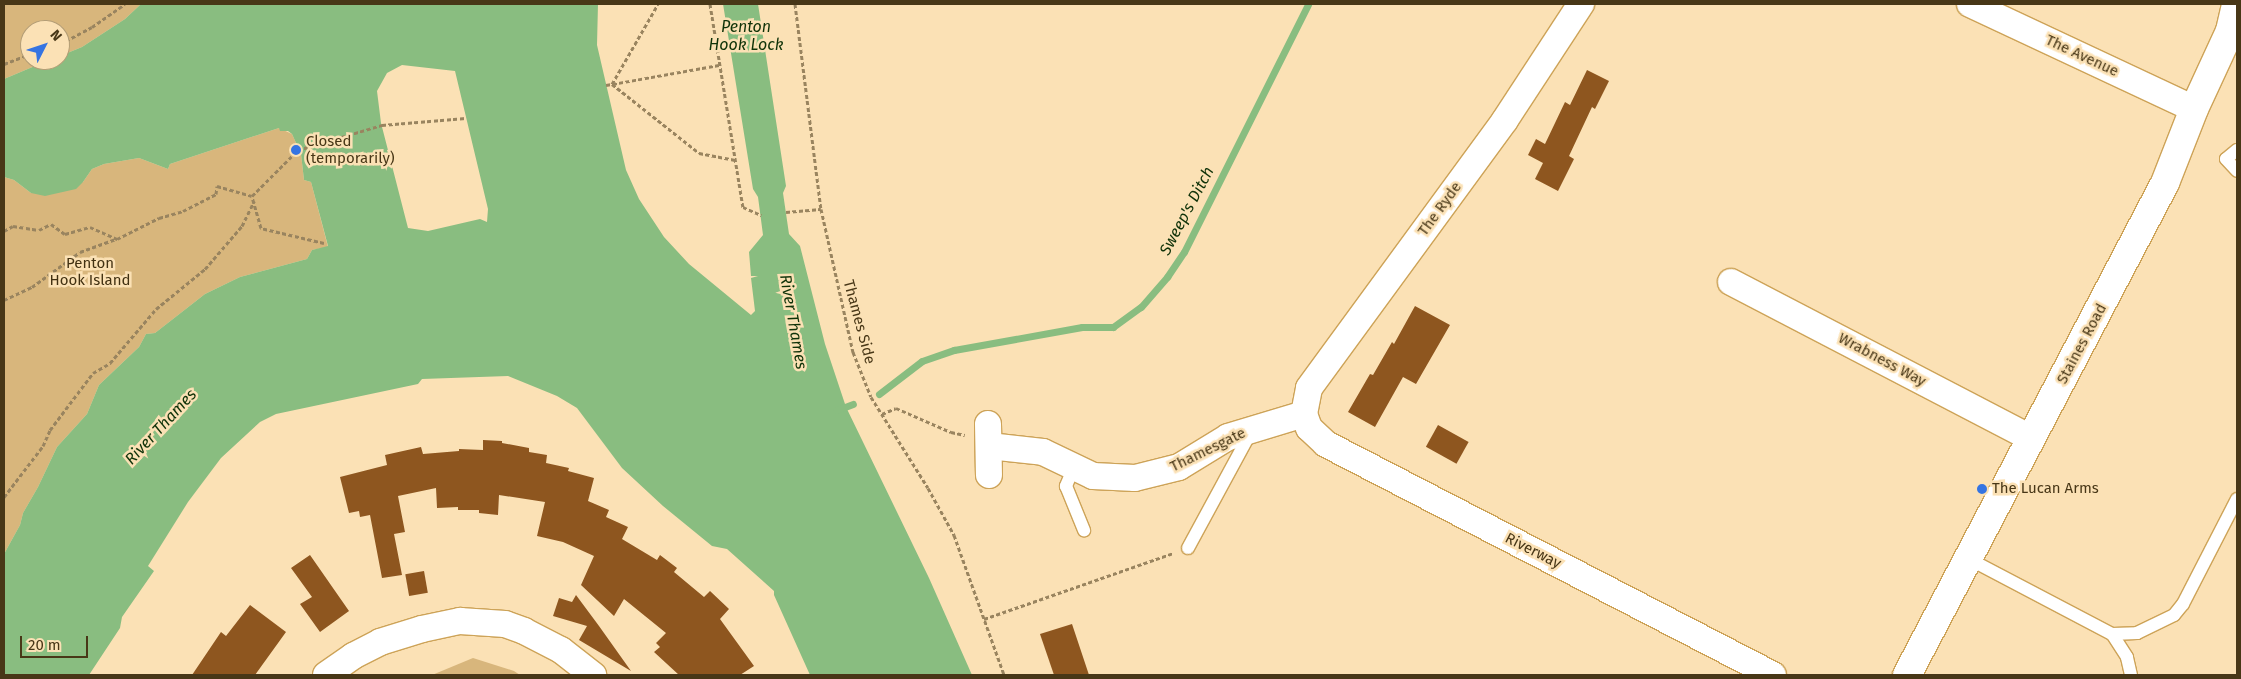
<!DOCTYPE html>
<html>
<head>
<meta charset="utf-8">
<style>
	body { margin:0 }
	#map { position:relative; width:2241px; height:679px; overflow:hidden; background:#fbe1b5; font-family:"Fira Sans",sans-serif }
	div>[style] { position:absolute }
	.green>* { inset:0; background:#d8b67c }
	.water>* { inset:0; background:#89bd80 }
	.stream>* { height:7px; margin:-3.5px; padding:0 3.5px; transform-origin:3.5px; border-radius:3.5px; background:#89bd80 }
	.building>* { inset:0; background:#8e561f; transform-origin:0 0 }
	.path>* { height:3px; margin-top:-1.5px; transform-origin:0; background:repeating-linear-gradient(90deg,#99845f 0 4px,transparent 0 6.5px) }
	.roads { filter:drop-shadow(1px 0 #cda358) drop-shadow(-1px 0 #cda358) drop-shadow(0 1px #cda358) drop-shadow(0 -1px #cda358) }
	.service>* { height:12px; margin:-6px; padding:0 6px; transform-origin:6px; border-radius:6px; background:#fff }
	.minor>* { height:26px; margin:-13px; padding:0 13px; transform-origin:13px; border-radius:13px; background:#fff }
	.secondary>* { height:28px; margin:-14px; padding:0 14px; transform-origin:14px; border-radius:14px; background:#fff }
	.dots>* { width:14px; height:14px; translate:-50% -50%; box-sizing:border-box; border:2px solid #fbe1b5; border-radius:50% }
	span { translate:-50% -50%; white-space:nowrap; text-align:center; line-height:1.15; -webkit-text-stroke:5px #fbe1b5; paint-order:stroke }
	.street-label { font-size:15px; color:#483717 }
	.poi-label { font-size:15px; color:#483717 }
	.left { translate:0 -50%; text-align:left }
	.park-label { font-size:15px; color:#423112 }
	.water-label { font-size:16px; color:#0f3208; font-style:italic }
	.frame { position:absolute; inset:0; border:5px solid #483717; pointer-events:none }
	.north { position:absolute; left:20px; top:20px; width:50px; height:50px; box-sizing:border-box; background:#fbe1b5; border:1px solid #b39d76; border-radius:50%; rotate:49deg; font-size:14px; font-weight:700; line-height:20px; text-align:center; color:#483717 }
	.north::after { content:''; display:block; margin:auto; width:18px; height:22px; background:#3574e2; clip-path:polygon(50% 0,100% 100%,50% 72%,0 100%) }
	.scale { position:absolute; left:20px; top:636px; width:68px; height:22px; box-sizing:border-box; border:2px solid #483717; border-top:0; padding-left:6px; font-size:15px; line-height:18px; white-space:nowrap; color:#483717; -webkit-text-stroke:4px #fbe1b5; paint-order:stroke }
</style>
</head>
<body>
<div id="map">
	<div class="green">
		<div style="clip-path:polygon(4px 4px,141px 4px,125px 19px,82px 47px,60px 56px,60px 30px,30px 30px,30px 60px,49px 60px,4px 79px)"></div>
		<div style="clip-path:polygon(279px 128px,292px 134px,301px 154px,304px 180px,311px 182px,328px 247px,312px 250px,307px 259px,240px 277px,205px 294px,155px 333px,146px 334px,139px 347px,99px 385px,87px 414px,57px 447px,38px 487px,23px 513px,20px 525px,4px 554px,4px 177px,14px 180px,31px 193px,83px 182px,92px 169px,104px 164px,139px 158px,168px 169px,170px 164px)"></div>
		<div style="clip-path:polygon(473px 658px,514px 671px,520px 675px,432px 675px)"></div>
	</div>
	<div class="water">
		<div style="clip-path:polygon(evenodd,141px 4px,598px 4px,597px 45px,626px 170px,639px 199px,664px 237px,689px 264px,751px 315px,755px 311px,751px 278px,758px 276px,751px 276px,749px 252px,763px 235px,758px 197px,753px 189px,723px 4px,758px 4px,786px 186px,783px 193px,789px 234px,800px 246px,825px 344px,846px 407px,929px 578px,972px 675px,810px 675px,774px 595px,774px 591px,727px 549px,712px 546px,663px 506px,622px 468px,577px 408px,557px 396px,508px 376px,422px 379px,418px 384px,276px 414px,260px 422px,221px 458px,188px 502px,148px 566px,154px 571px,122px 617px,120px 628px,89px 675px,4px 675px,4px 554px,20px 525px,23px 513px,38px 487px,57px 447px,87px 414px,99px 385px,139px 347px,146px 334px,155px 333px,205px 294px,240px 277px,307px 259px,312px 250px,328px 246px,311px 182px,304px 180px,301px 154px,292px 134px,288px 131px,280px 131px,279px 128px,170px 164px,168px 169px,139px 158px,104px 164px,92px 169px,83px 182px,76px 189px,45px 196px,31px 193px,14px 180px,4px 177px,4px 79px,49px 60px,60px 60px,60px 56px,82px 47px,125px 19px,141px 4px,402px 65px,455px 71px,488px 209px,487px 222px,480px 219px,428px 231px,408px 228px,381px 123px,377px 91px,387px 73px,402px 65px)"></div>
	</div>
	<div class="stream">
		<div style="left:879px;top:394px;width:54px;rotate:-37.5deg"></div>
		<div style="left:922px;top:361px;width:34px;rotate:-19deg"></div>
		<div style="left:954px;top:350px;width:130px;rotate:-10.2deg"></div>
		<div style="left:1082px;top:327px;width:31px"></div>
		<div style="left:1113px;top:327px;width:34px;rotate:-36deg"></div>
		<div style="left:1141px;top:307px;width:40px;rotate:-49deg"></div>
		<div style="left:1167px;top:277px;width:30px;rotate:-56deg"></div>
		<div style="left:1184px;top:252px;width:277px;rotate:-63.4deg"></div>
		<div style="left:837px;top:410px;width:17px;rotate:-21deg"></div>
	</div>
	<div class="building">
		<div style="clip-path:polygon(1587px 70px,1609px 81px,1595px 109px,1592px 107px,1569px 156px,1574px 159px,1558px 191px,1535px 179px,1543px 163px,1528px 155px,1536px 139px,1545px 144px,1565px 102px,1570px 105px)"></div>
		<div style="clip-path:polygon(1415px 306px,1450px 325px,1416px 384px,1403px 377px,1375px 427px,1348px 412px,1370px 374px,1373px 375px,1392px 342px,1394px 344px)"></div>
		<div style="left:1438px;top:425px;width:35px;height:25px;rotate:29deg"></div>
		<div style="clip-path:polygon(483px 440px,502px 441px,502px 443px,529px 448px,529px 452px,547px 455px,546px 463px,569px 468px,568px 471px,594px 478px,588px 501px,609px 510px,606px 517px,628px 527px,622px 539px,657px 560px,660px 555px,677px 568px,674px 572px,704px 597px,710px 591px,729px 609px,720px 619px,754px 666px,740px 675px,679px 675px,654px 652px,660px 647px,656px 643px,666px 633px,624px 599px,614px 616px,581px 585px,594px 556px,563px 542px,537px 536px,545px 502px,499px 495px,498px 515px,479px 513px,479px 510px,458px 510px,458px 507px,437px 508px,436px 488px,398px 496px,405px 532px,394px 534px,402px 575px,382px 578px,370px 515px,360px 517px,359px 511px,349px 513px,340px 477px,387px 465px,385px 455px,421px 447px,423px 454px,459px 451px,459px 449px,483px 450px)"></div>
		<div style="clip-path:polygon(310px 555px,349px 611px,320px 632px,300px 604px,312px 597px,291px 568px)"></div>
		<div style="left:424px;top:571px;width:22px;height:19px;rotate:80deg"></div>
		<div style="clip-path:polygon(576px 595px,599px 626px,631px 671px,579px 640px,587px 626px,553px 616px,559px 598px,572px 602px)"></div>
		<div style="clip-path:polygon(250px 605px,286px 632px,255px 675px,192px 675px,221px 632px,226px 636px)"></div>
		<div style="clip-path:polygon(1072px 624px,1089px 675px,1054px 675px,1040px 634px)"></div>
	</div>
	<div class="path">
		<div style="left:710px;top:4px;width:206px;rotate:80.8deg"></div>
		<div style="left:743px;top:207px;width:20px;rotate:24deg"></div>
		<div style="left:795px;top:4px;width:207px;rotate:82.8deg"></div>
		<div style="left:821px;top:209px;width:147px;rotate:77.4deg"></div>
		<div style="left:853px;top:352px;width:48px;rotate:68.2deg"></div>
		<div style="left:871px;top:397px;width:107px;rotate:57.9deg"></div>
		<div style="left:928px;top:488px;width:54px;rotate:61deg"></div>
		<div style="left:954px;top:535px;width:149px;rotate:70.3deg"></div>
		<div style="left:60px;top:44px;width:36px;rotate:-28deg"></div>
		<div style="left:92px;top:27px;width:40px;rotate:-34.9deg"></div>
		<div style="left:4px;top:64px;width:28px;rotate:-21deg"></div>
		<div style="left:719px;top:65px;width:109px;rotate:169.9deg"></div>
		<div style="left:612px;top:84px;width:111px;rotate:38.4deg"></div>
		<div style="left:699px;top:153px;width:37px;rotate:11deg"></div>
		<div style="left:606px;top:85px;width:6px;rotate:-9deg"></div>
		<div style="left:612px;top:84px;width:92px;rotate:-60.1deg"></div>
		<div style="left:786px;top:212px;width:35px;rotate:-5deg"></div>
		<div style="left:4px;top:231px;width:10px;rotate:-29deg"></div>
		<div style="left:13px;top:226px;width:26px;rotate:9deg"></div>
		<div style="left:39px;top:230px;width:13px;rotate:-27deg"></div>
		<div style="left:51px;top:224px;width:17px;rotate:36deg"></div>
		<div style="left:65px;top:234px;width:26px;rotate:-16deg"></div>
		<div style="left:90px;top:227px;width:30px;rotate:24deg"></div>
		<div style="left:117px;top:239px;width:47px;rotate:-26.6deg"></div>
		<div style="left:159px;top:218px;width:25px;rotate:-16deg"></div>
		<div style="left:183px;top:211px;width:37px;rotate:-27deg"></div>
		<div style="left:216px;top:194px;width:8px;rotate:-83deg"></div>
		<div style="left:217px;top:186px;width:36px;rotate:16deg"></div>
		<div style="left:324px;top:243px;width:65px;rotate:-166.6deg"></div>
		<div style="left:261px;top:228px;width:33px;rotate:-106deg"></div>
		<div style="left:252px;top:196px;width:65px;rotate:-45deg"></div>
		<div style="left:298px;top:150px;width:88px;rotate:-16.6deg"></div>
		<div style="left:382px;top:125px;width:84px;rotate:-4.8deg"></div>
		<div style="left:4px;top:300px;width:31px;rotate:-25deg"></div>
		<div style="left:32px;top:287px;width:59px;rotate:-36.1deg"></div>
		<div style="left:80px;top:252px;width:38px;rotate:-20deg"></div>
		<div style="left:882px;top:414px;width:15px;rotate:-23deg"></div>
		<div style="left:896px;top:408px;width:60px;rotate:23.6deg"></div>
		<div style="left:951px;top:432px;width:14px;rotate:12deg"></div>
		<div style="left:4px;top:497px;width:64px;rotate:-52.6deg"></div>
		<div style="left:43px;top:446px;width:17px;rotate:-66deg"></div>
		<div style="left:50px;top:430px;width:71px;rotate:-53deg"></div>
		<div style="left:93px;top:373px;width:20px;rotate:-30deg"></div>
		<div style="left:110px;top:363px;width:71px;rotate:-49.6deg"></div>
		<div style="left:156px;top:309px;width:63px;rotate:-39.2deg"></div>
		<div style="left:205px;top:269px;width:57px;rotate:-49.3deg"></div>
		<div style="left:242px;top:226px;width:28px;rotate:-64deg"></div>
		<div style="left:984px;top:619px;width:201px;rotate:-19.2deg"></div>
	</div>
	<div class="roads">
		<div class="service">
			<div style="left:2237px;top:150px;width:14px;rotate:141deg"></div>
			<div style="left:2226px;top:159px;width:16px;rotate:47deg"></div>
			<div style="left:1074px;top:467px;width:21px;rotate:113deg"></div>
			<div style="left:1066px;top:486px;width:48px;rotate:67.8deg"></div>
			<div style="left:1188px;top:548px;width:132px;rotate:-61.5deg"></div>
			<div style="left:1969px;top:559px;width:161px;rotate:27.7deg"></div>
			<div style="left:2131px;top:675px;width:18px;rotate:-103deg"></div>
			<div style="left:2127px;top:657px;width:27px;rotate:-123deg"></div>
			<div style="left:2112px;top:634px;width:25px;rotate:-2deg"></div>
			<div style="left:2137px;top:633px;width:41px;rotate:-25.9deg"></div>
			<div style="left:2174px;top:615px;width:14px;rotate:-51deg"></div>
			<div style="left:2183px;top:604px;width:118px;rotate:-62.8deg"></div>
		</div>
		<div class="minor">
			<div style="left:1970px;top:4px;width:247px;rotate:25.1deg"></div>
			<div style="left:1731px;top:282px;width:339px;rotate:27.5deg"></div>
			<div style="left:1304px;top:414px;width:15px;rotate:70deg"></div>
			<div style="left:1309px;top:428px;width:23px;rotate:43deg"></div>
			<div style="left:1326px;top:444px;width:503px;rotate:27.33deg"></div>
			<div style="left:1304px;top:414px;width:26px;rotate:-79deg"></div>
			<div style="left:1309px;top:388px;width:332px;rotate:-53.8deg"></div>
			<div style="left:1505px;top:120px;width:139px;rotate:-56.8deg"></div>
			<div style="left:988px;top:424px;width:51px;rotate:88.9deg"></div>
			<div style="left:989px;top:446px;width:54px;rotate:6.3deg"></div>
			<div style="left:1043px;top:452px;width:55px;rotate:25.6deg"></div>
			<div style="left:1093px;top:476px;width:42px;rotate:2.7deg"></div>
			<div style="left:1135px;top:478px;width:45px;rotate:-14deg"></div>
			<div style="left:1179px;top:467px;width:57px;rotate:-31.5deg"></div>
			<div style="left:1228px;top:437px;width:79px;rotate:-16.8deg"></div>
			<div style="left:326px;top:675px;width:33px;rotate:-35deg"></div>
			<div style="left:353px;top:656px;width:30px;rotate:-27deg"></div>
			<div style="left:380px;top:642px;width:44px;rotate:-17.2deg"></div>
			<div style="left:422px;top:629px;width:39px;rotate:-12deg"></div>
			<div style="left:460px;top:621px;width:45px;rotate:3.8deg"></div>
			<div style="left:505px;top:624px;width:20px;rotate:20deg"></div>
			<div style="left:524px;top:631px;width:42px;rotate:27.2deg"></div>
			<div style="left:561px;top:650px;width:41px;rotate:38deg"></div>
		</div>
		<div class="secondary">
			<div style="left:1907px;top:675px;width:556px;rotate:-62.33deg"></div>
			<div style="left:2165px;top:183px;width:79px;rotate:-68.6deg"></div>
			<div style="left:2194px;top:109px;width:86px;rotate:-65.2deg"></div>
			<div style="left:2230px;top:31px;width:28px;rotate:-77deg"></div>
		</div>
	</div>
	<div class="dots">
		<div style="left:296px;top:150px;background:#3574e2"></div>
		<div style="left:1982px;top:489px;background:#3574e2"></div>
	</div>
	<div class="street-label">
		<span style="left:2082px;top:56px;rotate:25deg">The Avenue</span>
		<span style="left:1440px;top:209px;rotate:-54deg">The Ryde</span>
		<span style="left:859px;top:322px;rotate:75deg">Thames Side</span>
		<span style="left:2082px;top:344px;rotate:-62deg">Staines Road</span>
		<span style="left:1882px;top:360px;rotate:28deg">Wrabness Way</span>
		<span style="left:1208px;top:450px;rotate:-26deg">Thamesgate</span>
		<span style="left:1533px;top:551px;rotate:27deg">Riverway</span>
	</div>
	<div class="poi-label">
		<span class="left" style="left:306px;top:150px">Closed<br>(temporarily)</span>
		<span class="left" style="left:1992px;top:489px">The Lucan Arms</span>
	</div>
	<div class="park-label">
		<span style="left:90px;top:272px">Penton<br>Hook Island</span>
	</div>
	<div class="water-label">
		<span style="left:746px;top:36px">Penton<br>Hook Lock</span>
		<span style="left:1187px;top:211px;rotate:-62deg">Sweep's Ditch</span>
		<span style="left:793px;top:322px;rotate:80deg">River Thames</span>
		<span style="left:161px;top:427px;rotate:-47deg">River Thames</span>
	</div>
	<div class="frame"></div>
	<div class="north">N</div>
	<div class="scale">20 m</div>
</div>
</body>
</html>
